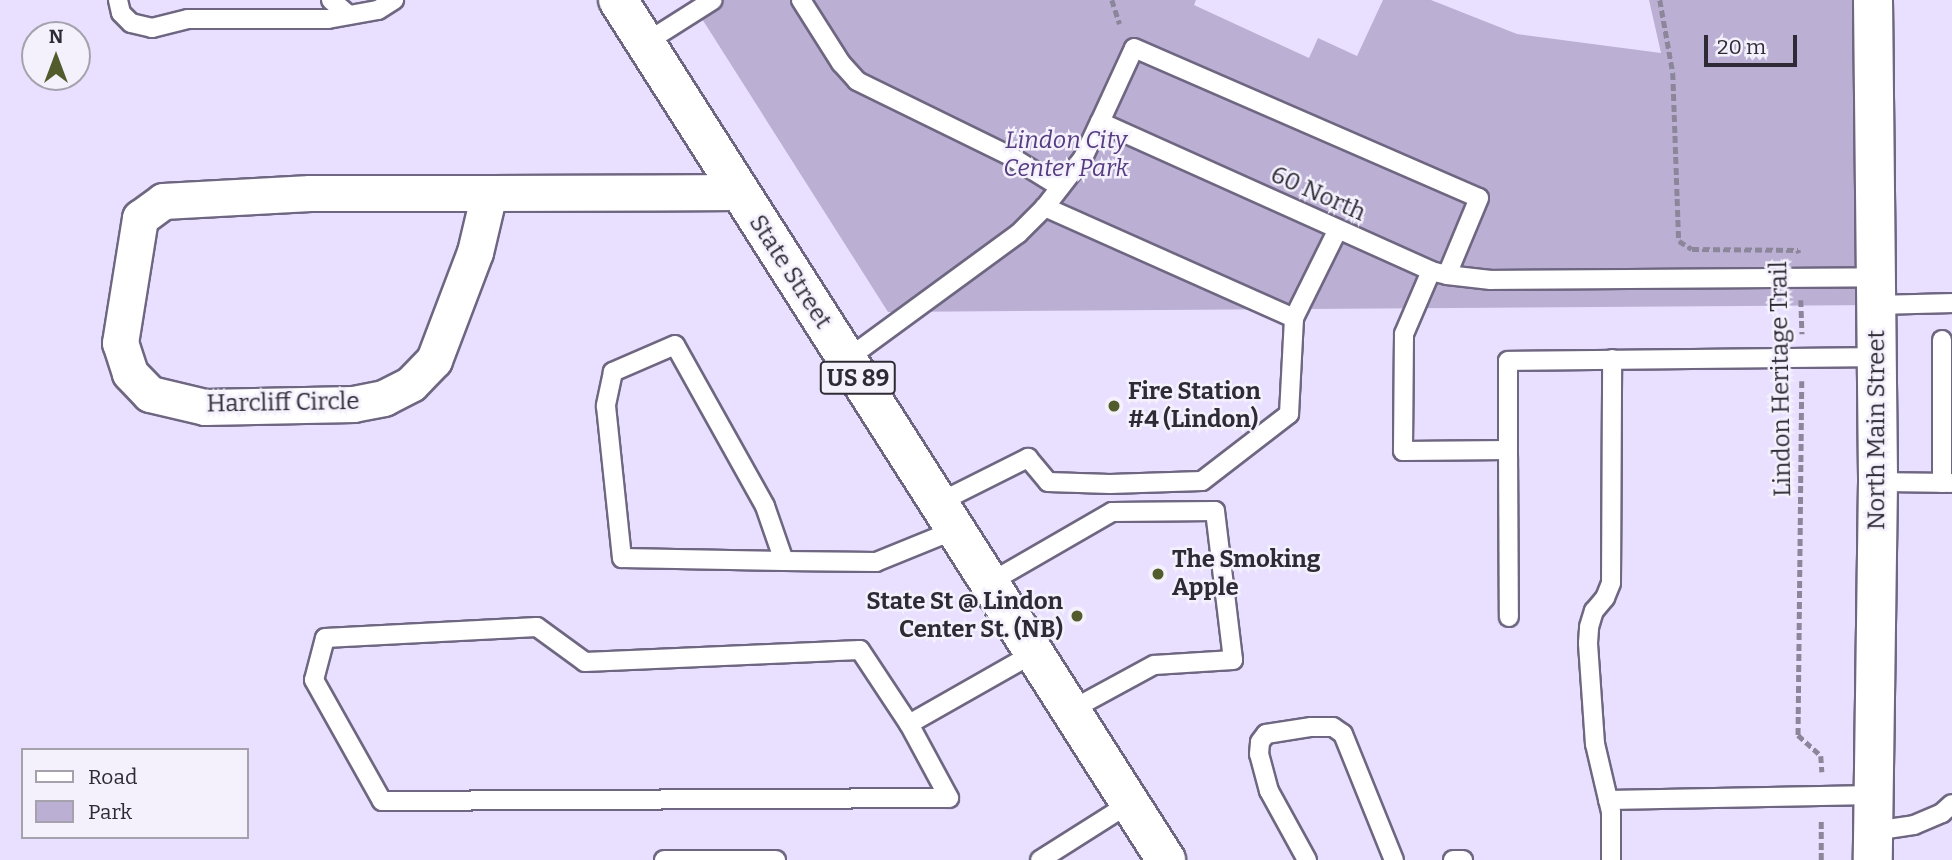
<!DOCTYPE html>
<html>
<head>
<meta charset="utf-8">
<style>
	body { margin:0 }
	#map { position:relative; width:1952px; height:860px; overflow:hidden; background:#e9e0ff; font-family:Bitter,serif }
	div>[style] { position:absolute }
	.green>* { inset:0; background:#bbb0d4 }
	.path>* { height:4.5px; margin-top:-2.25px; transform-origin:0; background:repeating-linear-gradient(90deg,#8c869b 0 7px,transparent 0 10.5px) }
	.roads { filter:drop-shadow(2px 0 #6f6781) drop-shadow(-2px 0 #6f6781) drop-shadow(0 2px #6f6781) drop-shadow(0 -2px #6f6781) }
	.service>* { height:18px; margin:-9px; padding:0 9px; transform-origin:9px; border-radius:9px; background:#fff }
	.minor>* { height:35px; margin:-17.5px; padding:0 17.5px; transform-origin:17.5px; border-radius:17.5px; background:#fff }
	.tertiary>* { height:38px; margin:-19px; padding:0 19px; transform-origin:19px; border-radius:19px; background:#fff }
	.primary>* { height:38px; margin:-19px; padding:0 19px; transform-origin:19px; border-radius:19px; background:#fff }
	.dots>* { width:19px; height:19px; translate:-50% -50%; box-sizing:border-box; border:4px solid #f4f1fd; border-radius:50% }
	span { translate:-50% -50%; white-space:nowrap; text-align:center; line-height:1.15; -webkit-text-stroke:5px #f4f1fd; paint-order:stroke }
	.shield-label span { padding:2px 5px; background:#f4f1fd; border:2px solid; border-radius:5px; -webkit-text-stroke-width:0 }
	.shield-label { font-size:23px; color:#2e2b36; font-weight:700 }
	.park-label { font-size:24px; color:#553c80; font-style:italic }
	.street-label { font-size:24px; color:#2e2b36 }
	.poi-label { font-size:24px; color:#2e2b36; font-weight:700 }
	.left { translate:0 -50%; text-align:left }
	.right { translate:-100% -50%; text-align:right }
	.legend { position:absolute; left:21px; top:748px; width:228px; height:91px; box-sizing:border-box; background:#f4f1fd; border:2px solid #a5a2ad; margin:0; padding:9px 12px; list-style:none; font-size:21px; color:#2e2b36 }
	.legend li { display:flex; align-items:center; gap:14px; height:35px }
	.legend b { width:35px; border:2px solid #a5a2ad }
	.north { position:absolute; left:21px; top:21px; width:70px; height:70px; box-sizing:border-box; background:#f4f1fd; border:2px solid #a5a2ad; border-radius:50%; rotate:0deg; font-size:19px; font-weight:700; line-height:28px; text-align:center; color:#2e2b36 }
	.north::after { content:''; display:block; margin:auto; width:24px; height:32px; background:#515b2b; clip-path:polygon(50% 0,100% 100%,50% 72%,0 100%) }
	.scale { position:absolute; left:1704px; top:35px; width:93px; height:32px; box-sizing:border-box; border:4px solid #2e2b36; border-top:0; padding-left:9px; font-size:21px; line-height:24px; white-space:nowrap; color:#2e2b36; -webkit-text-stroke:5px #f4f1fd; paint-order:stroke }
</style>
</head>
<body>
<div id="map">
	<div class="green">
		<div style="clip-path:polygon(690px 0,1196px 0,1194px 5px,1309px 58px,1318px 38px,1357px 56px,1383px 0,1431px 0,1517px 34px,1661px 53px,1649px 0,1873px 0,1876px 305px,888px 312px)"></div>
	</div>
	<div class="path">
		<div style="left:1112px;top:0;width:25px;rotate:72deg"></div>
		<div style="left:1660px;top:0;width:74px;rotate:79.9deg"></div>
		<div style="left:1673px;top:73px;width:168px;rotate:88deg"></div>
		<div style="left:1679px;top:241px;width:15px;rotate:32deg"></div>
		<div style="left:1692px;top:249px;width:106px;rotate:0.5deg"></div>
		<div style="left:1798px;top:250px;width:3px;rotate:72deg"></div>
		<div style="left:1801px;top:300px;width:34px;rotate:88deg"></div>
		<div style="left:1802px;top:381px;width:354px;rotate:90.6deg"></div>
		<div style="left:1798px;top:735px;width:31px;rotate:42deg"></div>
		<div style="left:1821px;top:756px;width:16px;rotate:86deg"></div>
		<div style="left:1821px;top:860px;width:41px;rotate:-90deg"></div>
	</div>
	<div class="roads">
		<div class="service">
			<div style="left:118px;top:0;width:13px;rotate:77deg"></div>
			<div style="left:121px;top:13px;width:14px;rotate:45deg"></div>
			<div style="left:131px;top:23px;width:22px;rotate:13deg"></div>
			<div style="left:152px;top:28px;width:37px;rotate:-14deg"></div>
			<div style="left:188px;top:19px;width:140px"></div>
			<div style="left:328px;top:19px;width:51px;rotate:-10.2deg"></div>
			<div style="left:378px;top:10px;width:19px;rotate:-32deg"></div>
			<div style="left:331px;top:0;width:23px;rotate:40deg"></div>
			<div style="left:801px;top:0;width:75px;rotate:57.6deg"></div>
			<div style="left:841px;top:63px;width:24px;rotate:48deg"></div>
			<div style="left:857px;top:81px;width:170px;rotate:26.1deg"></div>
			<div style="left:1010px;top:156px;width:59px;rotate:31.8deg"></div>
			<div style="left:645px;top:43px;width:80px;rotate:-32.3deg"></div>
			<div style="left:1100px;top:122px;width:81px;rotate:-65.3deg"></div>
			<div style="left:1134px;top:48px;width:376px;rotate:23.5deg"></div>
			<div style="left:1479px;top:198px;width:83px;rotate:112.6deg"></div>
			<div style="left:1431px;top:271px;width:69px;rotate:113.2deg"></div>
			<div style="left:1404px;top:334px;width:117px;rotate:90.5deg"></div>
			<div style="left:1403px;top:451px;width:105px;rotate:-0.5deg"></div>
			<div style="left:1508px;top:450px;width:89px;rotate:-90deg"></div>
			<div style="left:1508px;top:361px;width:368px;rotate:-0.6deg"></div>
			<div style="left:1876px;top:305px;width:76px;rotate:-1.5deg"></div>
			<div style="left:1294px;top:318px;width:99px;rotate:-63.7deg"></div>
			<div style="left:1942px;top:340px;width:143px;rotate:90deg"></div>
			<div style="left:847px;top:359px;width:212px;rotate:-36.2deg"></div>
			<div style="left:1018px;top:234px;width:38px;rotate:-45deg"></div>
			<div style="left:1045px;top:207px;width:62px;rotate:-52.2deg"></div>
			<div style="left:1083px;top:158px;width:40px;rotate:-65deg"></div>
			<div style="left:1100px;top:122px;width:363px;rotate:24.2deg"></div>
			<div style="left:1431px;top:271px;width:16px;rotate:14deg"></div>
			<div style="left:1447px;top:275px;width:44px;rotate:6.5deg"></div>
			<div style="left:1491px;top:280px;width:384px;rotate:-0.4deg"></div>
			<div style="left:1508px;top:450px;width:167px;rotate:89.7deg"></div>
			<div style="left:1878px;top:482px;width:73px;rotate:0.8deg"></div>
			<div style="left:938px;top:503px;width:101px;rotate:-26.6deg"></div>
			<div style="left:1028px;top:458px;width:31px;rotate:50deg"></div>
			<div style="left:1048px;top:482px;width:62px;rotate:1.8deg"></div>
			<div style="left:1110px;top:484px;width:92px;rotate:-1.9deg"></div>
			<div style="left:1202px;top:481px;width:110px;rotate:-37.6deg"></div>
			<div style="left:1289px;top:414px;width:96px;rotate:-87deg"></div>
			<div style="left:1294px;top:318px;width:273px;rotate:-156deg"></div>
			<div style="left:784px;top:561px;width:58px;rotate:-109.1deg"></div>
			<div style="left:765px;top:506px;width:184px;rotate:-119.2deg"></div>
			<div style="left:675px;top:345px;width:68px;rotate:156.5deg"></div>
			<div style="left:613px;top:372px;width:35px;rotate:102deg"></div>
			<div style="left:606px;top:406px;width:153px;rotate:84deg"></div>
			<div style="left:622px;top:558px;width:162px;rotate:1.1deg"></div>
			<div style="left:784px;top:561px;width:92px;rotate:0.6deg"></div>
			<div style="left:876px;top:562px;width:85px;rotate:-22.1deg"></div>
			<div style="left:989px;top:583px;width:142px;rotate:-30deg"></div>
			<div style="left:1112px;top:512px;width:103px;rotate:-0.6deg"></div>
			<div style="left:1215px;top:511px;width:150px;rotate:83.1deg"></div>
			<div style="left:1233px;top:660px;width:79px;rotate:176.4deg"></div>
			<div style="left:1154px;top:665px;width:94px;rotate:151.5deg"></div>
			<div style="left:909px;top:724px;width:84px;rotate:61.6deg"></div>
			<div style="left:949px;top:798px;width:567px;rotate:179.7deg"></div>
			<div style="left:382px;top:801px;width:139px;rotate:-119.3deg"></div>
			<div style="left:314px;top:680px;width:43px;rotate:-75.3deg"></div>
			<div style="left:325px;top:638px;width:212px;rotate:-3deg"></div>
			<div style="left:537px;top:627px;width:59px;rotate:36.1deg"></div>
			<div style="left:585px;top:662px;width:275px;rotate:-2.5deg"></div>
			<div style="left:860px;top:650px;width:89px;rotate:56.5deg"></div>
			<div style="left:909px;top:724px;width:144px;rotate:-29.6deg"></div>
			<div style="left:1608px;top:800px;width:266px;rotate:-1.1deg"></div>
			<div style="left:1874px;top:831px;width:40px;rotate:-8.5deg"></div>
			<div style="left:1914px;top:825px;width:30px;rotate:-23deg"></div>
			<div style="left:1942px;top:813px;width:13px;rotate:-42deg"></div>
			<div style="left:664px;top:860px;width:112px"></div>
			<div style="left:1040px;top:860px;width:107px;rotate:-32.3deg"></div>
			<div style="left:1307px;top:860px;width:79px;rotate:-118.8deg"></div>
			<div style="left:1269px;top:791px;width:38px;rotate:-105deg"></div>
			<div style="left:1259px;top:754px;width:12px;rotate:-85deg"></div>
			<div style="left:1260px;top:742px;width:10px;rotate:-53deg"></div>
			<div style="left:1266px;top:734px;width:46px;rotate:-8.8deg"></div>
			<div style="left:1311px;top:727px;width:22px"></div>
			<div style="left:1333px;top:727px;width:12px;rotate:35deg"></div>
			<div style="left:1343px;top:734px;width:136px;rotate:68deg"></div>
			<div style="left:1453px;top:860px;width:10px"></div>
			<div style="left:1611px;top:860px;width:48px;rotate:-90deg"></div>
			<div style="left:1611px;top:812px;width:70px;rotate:-103.2deg"></div>
			<div style="left:1595px;top:744px;width:101px;rotate:-94deg"></div>
			<div style="left:1588px;top:643px;width:16px;rotate:-86deg"></div>
			<div style="left:1589px;top:627px;width:17px;rotate:-73deg"></div>
			<div style="left:1594px;top:611px;width:17px;rotate:-50deg"></div>
			<div style="left:1605px;top:598px;width:16px;rotate:-68deg"></div>
			<div style="left:1611px;top:583px;width:224px;rotate:-89.7deg"></div>
		</div>
		<div class="minor">
			<div style="left:310px;top:193px;width:179px"></div>
			<div style="left:489px;top:193px;width:61px;rotate:103.3deg"></div>
			<div style="left:475px;top:252px;width:116px;rotate:110.8deg"></div>
			<div style="left:434px;top:360px;width:33px;rotate:134deg"></div>
			<div style="left:411px;top:384px;width:30px;rotate:153deg"></div>
			<div style="left:384px;top:398px;width:31px;rotate:169deg"></div>
			<div style="left:354px;top:404px;width:149px;rotate:178.8deg"></div>
			<div style="left:205px;top:407px;width:57px;rotate:-166.7deg"></div>
			<div style="left:150px;top:394px;width:29px;rotate:-134deg"></div>
			<div style="left:130px;top:373px;width:32px;rotate:-108deg"></div>
			<div style="left:120px;top:343px;width:127px;rotate:-80.9deg"></div>
			<div style="left:140px;top:218px;width:29px;rotate:-36deg"></div>
			<div style="left:163px;top:201px;width:147px;rotate:-3.1deg"></div>
			<div style="left:489px;top:193px;width:251px;rotate:-0.2deg"></div>
		</div>
		<div class="tertiary">
			<div style="left:1873px;top:0;width:482px;rotate:89.4deg"></div>
			<div style="left:1878px;top:482px;width:378px;rotate:90.8deg"></div>
		</div>
		<div class="primary">
			<div style="left:618px;top:0;width:1020px;rotate:57.49deg"></div>
		</div>
	</div>
	<div class="dots">
		<div style="left:1114px;top:406px;background:#515b2b"></div>
		<div style="left:1158px;top:574px;background:#515b2b"></div>
		<div style="left:1077px;top:616px;background:#515b2b"></div>
	</div>
	<div class="shield-label">
		<span style="left:858px;top:378px">US 89</span>
	</div>
	<div class="park-label">
		<span style="left:1066px;top:155px">Lindon City<br>Center Park</span>
	</div>
	<div class="street-label">
		<span style="left:1318px;top:194px;rotate:24deg">60 North</span>
		<span style="left:790px;top:272px;rotate:57deg">State Street</span>
		<span style="left:1781px;top:379px;rotate:-91deg">Lindon Heritage Trail</span>
		<span style="left:283px;top:403px;rotate:-1deg">Harcliff Circle</span>
		<span style="left:1877px;top:430px;rotate:-90deg">North Main Street</span>
	</div>
	<div class="poi-label">
		<span class="left" style="left:1128px;top:406px">Fire Station<br>#4 (Lindon)</span>
		<span class="left" style="left:1172px;top:574px">The Smoking<br>Apple</span>
		<span class="right" style="left:1063px;top:616px">State St @ Lindon<br>Center St. (NB)</span>
	</div>
	<ul class="legend">
	<li><b style="height:9px;background:#fff"></b>Road</li>
	<li><b style="height:19px;background:#bbb0d4"></b>Park</li>
	</ul>
	<div class="north">N</div>
	<div class="scale">20 m</div>
</div>
</body>
</html>
